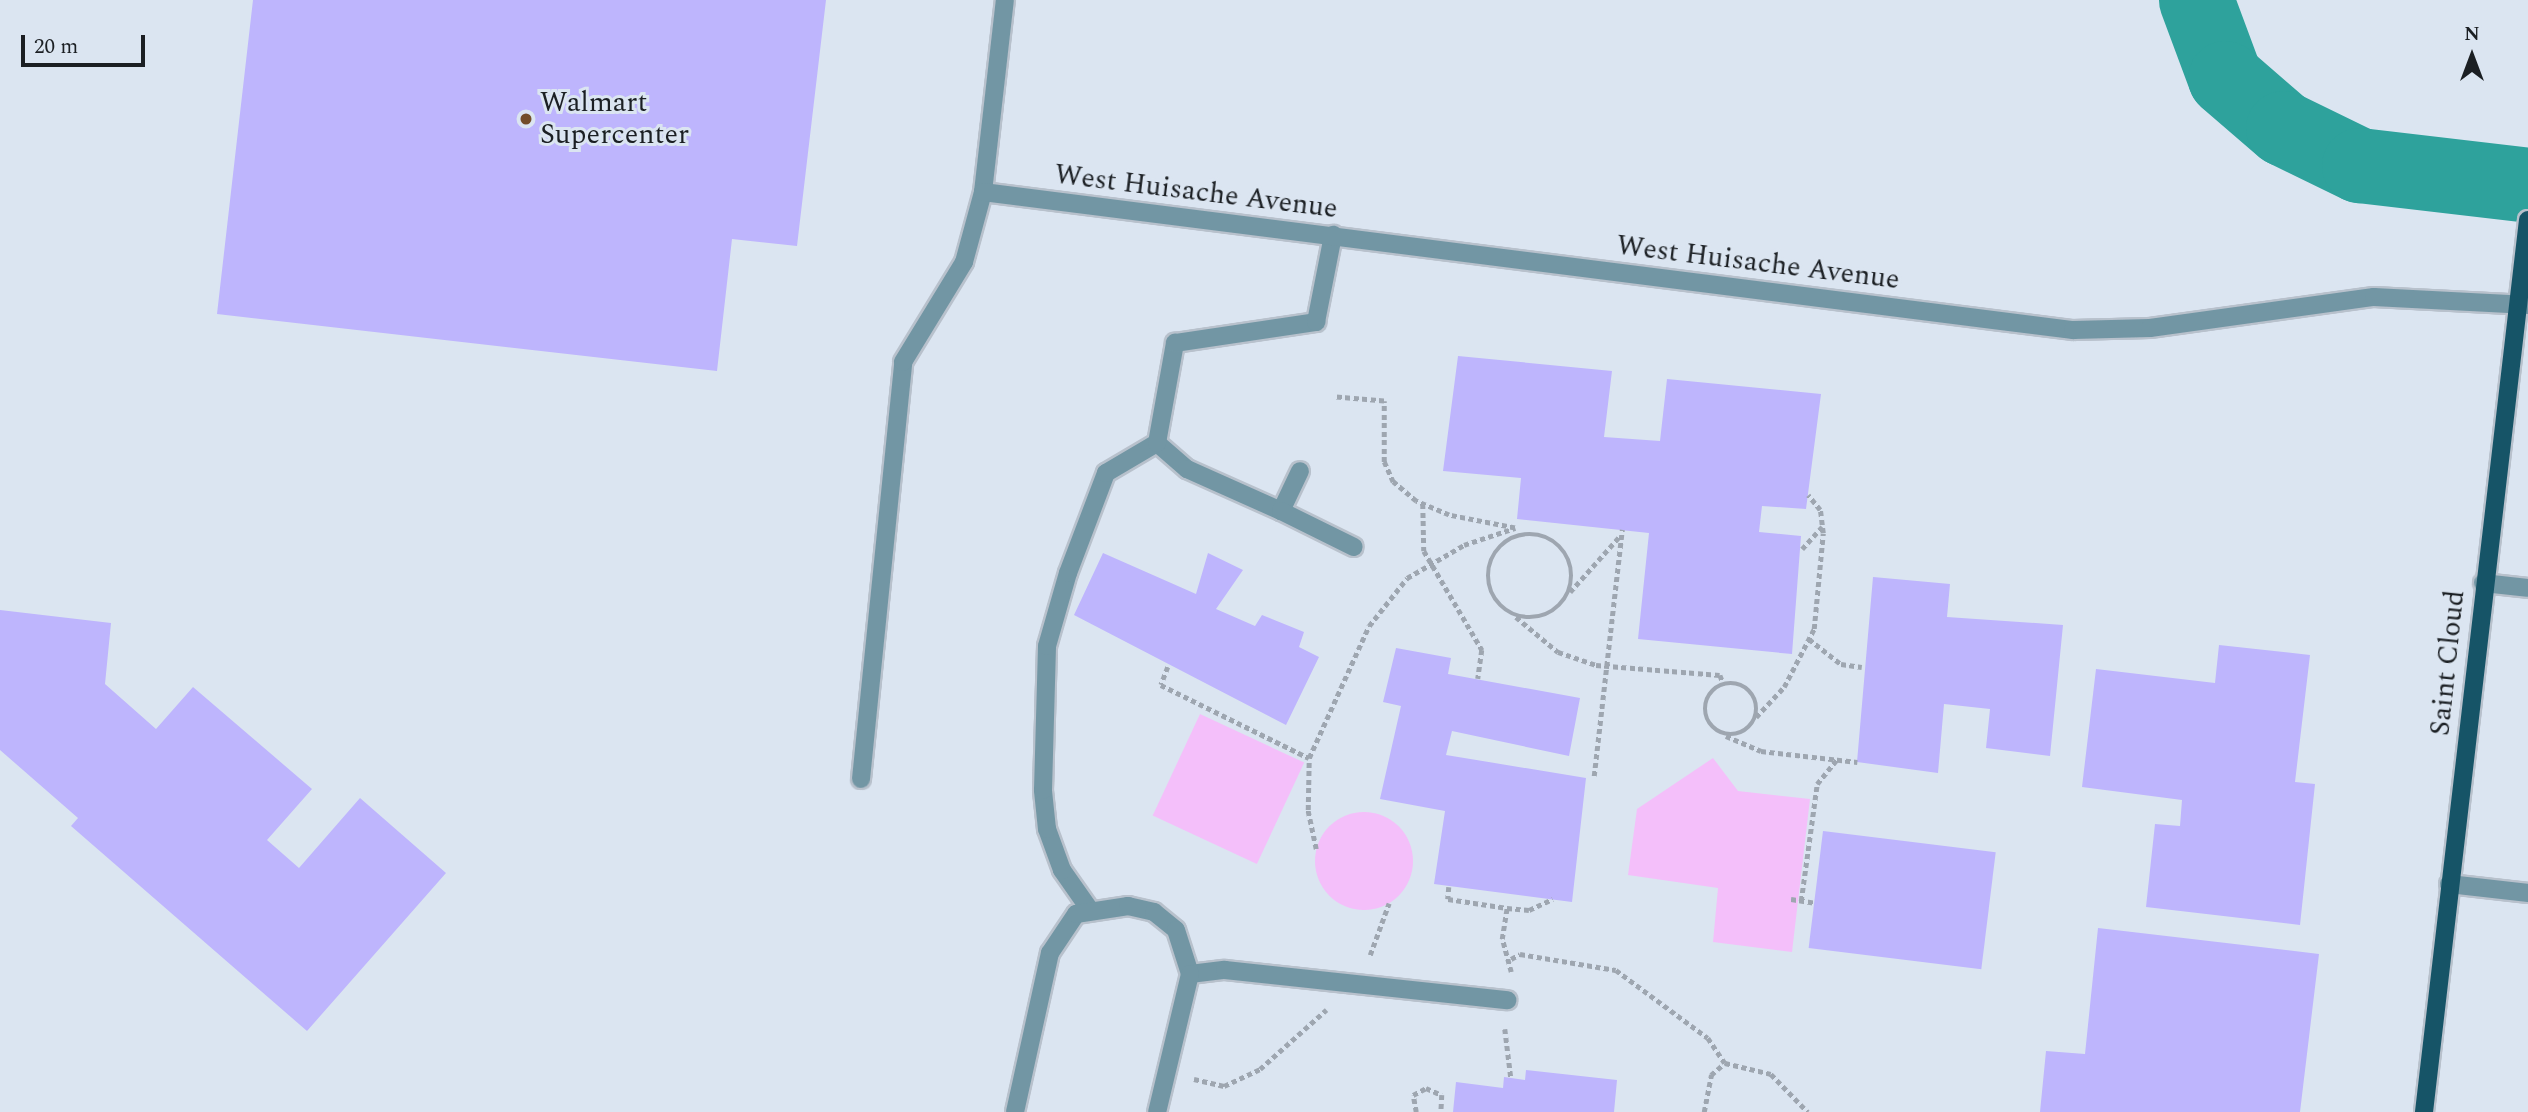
<!DOCTYPE html>
<html>
<head>
<meta charset="utf-8">
<style>
	body { margin:0 }
	#map { position:relative; width:2528px; height:1112px; overflow:hidden; background:#dbe5f1; font-family:Spectral,serif }
	div>[style] { position:absolute }
	.green>* { inset:0; background:#f4bffa; transform-origin:0 0 }
	.round { border-radius:50% }
	.river>* { height:75px; margin:-37.5px; padding:0 37.5px; transform-origin:37.5px; border-radius:37.5px; background:#2ea29c }
	.building>* { inset:0; background:#beb5fd; transform-origin:0 0 }
	.path>* { height:4.5px; margin-top:-2.25px; transform-origin:0; background:repeating-linear-gradient(90deg,#9ea6b0 0 5px,transparent 0 8.5px) }
	.path>.ring { margin:-2.25px; padding:0; box-sizing:content-box; background:none; border:4.5px solid #9ea6b0; border-radius:50% }
	.roads { filter:drop-shadow(2px 0 #b8c1cc) drop-shadow(-2px 0 #b8c1cc) drop-shadow(0 2px #b8c1cc) drop-shadow(0 -2px #b8c1cc) }
	.service>* { height:18px; margin:-9px; padding:0 9px; transform-origin:9px; border-radius:9px; background:#7296a4 }
	.minor>* { height:18px; margin:-9px; padding:0 9px; transform-origin:9px; border-radius:9px; background:#7296a4 }
	.primary>* { height:18px; margin:-9px; padding:0 9px; transform-origin:9px; border-radius:9px; background:#165467 }
	.dots>* { width:19px; height:19px; translate:-50% -50%; box-sizing:border-box; border:4px solid #dbe5f1; border-radius:50% }
	span { translate:-50% -50%; white-space:nowrap; text-align:center; line-height:1.15; -webkit-text-stroke:6px #dbe5f1; paint-order:stroke }
	.poi-label { font-size:28px; color:#1b1f23 }
	.left { translate:0 -50%; text-align:left }
	.street-label { font-size:28px; color:#1b1f23 }
	.north { position:absolute; left:2437px; top:21px; width:70px; height:70px; -webkit-text-stroke:5px #dbe5f1; paint-order:stroke; rotate:0deg; font-size:19px; font-weight:700; line-height:28px; text-align:center; color:#1b1f23 }
	.north::after { content:''; display:block; margin:auto; width:24px; height:32px; background:#1b1f23; clip-path:polygon(50% 0,100% 100%,50% 72%,0 100%) }
	.scale { position:absolute; left:21px; top:35px; width:124px; height:32px; box-sizing:border-box; border:4px solid #1b1f23; border-top:0; padding-left:9px; font-size:21px; line-height:24px; white-space:nowrap; color:#1b1f23; -webkit-text-stroke:5px #dbe5f1; paint-order:stroke }
</style>
</head>
<body>
<div id="map">
	<div class="green">
		<div style="left:1200px;top:714px;width:115px;height:112px;rotate:25deg"></div>
		<div style="clip-path:polygon(1713px 758px,1738px 791px,1810px 799px,1792px 952px,1713px 942px,1718px 888px,1628px 875px,1637px 809px)"></div>
		<div class="round" style="left:1315px;top:812px;width:98px;height:98px"></div>
	</div>
	<div class="river">
		<div style="left:2196px;top:0;width:83px;rotate:69.6deg"></div>
		<div style="left:2225px;top:78px;width:77px;rotate:40.8deg"></div>
		<div style="left:2283px;top:128px;width:85px;rotate:26deg"></div>
		<div style="left:2359px;top:165px;width:170px;rotate:6.7deg"></div>
	</div>
	<div class="building">
		<div style="clip-path:polygon(253px 0,826px 0,797px 246px,732px 239px,717px 371px,217px 314px)"></div>
		<div style="clip-path:polygon(1458px 356px,1612px 371px,1604px 437px,1660px 441px,1667px 379px,1821px 394px,1806px 509px,1762px 506px,1759px 532px,1801px 536px,1792px 654px,1638px 639px,1649px 533px,1517px 519px,1521px 478px,1443px 471px)"></div>
		<div style="clip-path:polygon(1103px 553px,1196px 594px,1208px 553px,1243px 570px,1216px 609px,1255px 626px,1262px 615px,1304px 632px,1299px 647px,1319px 657px,1286px 725px,1074px 615px)"></div>
		<div style="clip-path:polygon(1873px 577px,1950px 584px,1947px 617px,2063px 625px,2050px 756px,1986px 748px,1990px 709px,1944px 704px,1938px 773px,1857px 762px)"></div>
		<div style="clip-path:polygon(0 610px,111px 623px,105px 684px,156px 729px,193px 687px,312px 789px,267px 840px,299px 868px,360px 798px,446px 873px,307px 1031px,71px 826px,78px 818px,0 750px)"></div>
		<div style="clip-path:polygon(2219px 645px,2310px 655px,2295px 782px,2315px 784px,2300px 925px,2146px 907px,2155px 824px,2180px 826px,2182px 800px,2082px 787px,2096px 669px,2215px 683px)"></div>
		<div style="clip-path:polygon(1396px 648px,1451px 658px,1448px 674px,1580px 698px,1569px 756px,1452px 731px,1446px 755px,1586px 778px,1572px 902px,1434px 884px,1445px 811px,1380px 799px,1401px 706px,1383px 702px)"></div>
		<div style="left:1823px;top:831px;width:174px;height:118px;rotate:7deg"></div>
		<div style="clip-path:polygon(2098px 928px,2319px 954px,2300px 1112px,2040px 1112px,2046px 1051px,2085px 1054px)"></div>
		<div style="clip-path:polygon(1526px 1070px,1617px 1080px,1614px 1112px,1453px 1112px,1456px 1082px,1503px 1088px,1504px 1077px,1525px 1080px)"></div>
	</div>
	<div class="path">
		<div style="left:1423px;top:504px;width:47px;rotate:88.8deg"></div>
		<div style="left:1424px;top:551px;width:115px;rotate:59.6deg"></div>
		<div style="left:1482px;top:650px;width:29px;rotate:98deg"></div>
		<div class="ring" style="left:1488px;top:534px;width:79.5px;height:79.5px"></div>
		<div style="left:1802px;top:549px;width:30px;rotate:-48deg"></div>
		<div style="left:1570px;top:592px;width:74px;rotate:-48.3deg"></div>
		<div style="left:1516px;top:617px;width:55px;rotate:39.8deg"></div>
		<div style="left:1558px;top:652px;width:40px;rotate:18.9deg"></div>
		<div style="left:1596px;top:665px;width:124px;rotate:4.6deg"></div>
		<div style="left:1720px;top:675px;width:11px;rotate:68deg"></div>
		<div style="left:1809px;top:639px;width:41px;rotate:38deg"></div>
		<div style="left:1841px;top:664px;width:21px;rotate:8deg"></div>
		<div style="left:1168px;top:667px;width:19px;rotate:111deg"></div>
		<div style="left:1161px;top:685px;width:165px;rotate:26.3deg"></div>
		<div class="ring" style="left:1705px;top:683px;width:47.5px;height:47.5px"></div>
		<div style="left:1756px;top:717px;width:41px;rotate:-47deg"></div>
		<div style="left:1784px;top:687px;width:65px;rotate:-62.7deg"></div>
		<div style="left:1814px;top:629px;width:96px;rotate:-84.6deg"></div>
		<div style="left:1823px;top:533px;width:23px;rotate:-97deg"></div>
		<div style="left:1820px;top:510px;width:19px;rotate:-129deg"></div>
		<div style="left:1726px;top:736px;width:38px;rotate:23deg"></div>
		<div style="left:1761px;top:751px;width:97px;rotate:6.5deg"></div>
		<div style="left:1594px;top:776px;width:248px;rotate:-83.5deg"></div>
		<div style="left:1316px;top:849px;width:40px;rotate:-102deg"></div>
		<div style="left:1308px;top:810px;width:52px;rotate:-88.9deg"></div>
		<div style="left:1309px;top:758px;width:145px;rotate:-65.6deg"></div>
		<div style="left:1369px;top:626px;width:61px;rotate:-51.6deg"></div>
		<div style="left:1407px;top:578px;width:66px;rotate:-30.1deg"></div>
		<div style="left:1464px;top:545px;width:54px;rotate:-18.4deg"></div>
		<div style="left:1515px;top:528px;width:67px;rotate:-168.9deg"></div>
		<div style="left:1449px;top:515px;width:36px;rotate:-157deg"></div>
		<div style="left:1416px;top:501px;width:30px;rotate:-140deg"></div>
		<div style="left:1393px;top:482px;width:22px;rotate:-114deg"></div>
		<div style="left:1384px;top:462px;width:61px;rotate:-90deg"></div>
		<div style="left:1384px;top:401px;width:48px;rotate:-175.2deg"></div>
		<div style="left:1449px;top:887px;width:12px;rotate:95deg"></div>
		<div style="left:1448px;top:899px;width:60px;rotate:8.7deg"></div>
		<div style="left:1791px;top:899px;width:24px;rotate:9deg"></div>
		<div style="left:1801px;top:901px;width:118px;rotate:-82.2deg"></div>
		<div style="left:1817px;top:784px;width:32px;rotate:-51deg"></div>
		<div style="left:1370px;top:955px;width:55px;rotate:-69.9deg"></div>
		<div style="left:1511px;top:959px;width:10px;rotate:-29deg"></div>
		<div style="left:1520px;top:954px;width:97px;rotate:9.5deg"></div>
		<div style="left:1616px;top:970px;width:114px;rotate:36.5deg"></div>
		<div style="left:1708px;top:1038px;width:30px;rotate:56deg"></div>
		<div style="left:1725px;top:1063px;width:47px;rotate:13.4deg"></div>
		<div style="left:1771px;top:1074px;width:53px;rotate:45.8deg"></div>
		<div style="left:1511px;top:972px;width:34px;rotate:-105deg"></div>
		<div style="left:1502px;top:939px;width:31px;rotate:-81deg"></div>
		<div style="left:1507px;top:908px;width:22px;rotate:5deg"></div>
		<div style="left:1529px;top:910px;width:26px;rotate:-25deg"></div>
		<div style="left:1505px;top:1029px;width:49px;rotate:83deg"></div>
		<div style="left:1194px;top:1079px;width:31px;rotate:13deg"></div>
		<div style="left:1224px;top:1086px;width:40px;rotate:-25deg"></div>
		<div style="left:1260px;top:1069px;width:89px;rotate:-41.8deg"></div>
		<div style="left:1416px;top:1112px;width:17px;rotate:-100deg"></div>
		<div style="left:1413px;top:1095px;width:15px;rotate:-28deg"></div>
		<div style="left:1426px;top:1088px;width:17px;rotate:24deg"></div>
		<div style="left:1442px;top:1095px;width:17px;rotate:93deg"></div>
		<div style="left:1704px;top:1112px;width:38px;rotate:-79deg"></div>
		<div style="left:1711px;top:1075px;width:18px;rotate:-41deg"></div>
	</div>
	<div class="roads">
		<div class="service">
			<div style="left:1157px;top:443px;width:40px;rotate:41deg"></div>
			<div style="left:1187px;top:469px;width:103px;rotate:24.1deg"></div>
			<div style="left:1281px;top:511px;width:44px;rotate:-64.6deg"></div>
			<div style="left:1281px;top:511px;width:81px;rotate:26.3deg"></div>
			<div style="left:2483px;top:583px;width:45px;rotate:6.3deg"></div>
			<div style="left:861px;top:779px;width:419px;rotate:-84.2deg"></div>
			<div style="left:903px;top:362px;width:117px;rotate:-58.6deg"></div>
			<div style="left:964px;top:262px;width:73px;rotate:-74.8deg"></div>
			<div style="left:983px;top:192px;width:193px;rotate:-83.5deg"></div>
			<div style="left:1090px;top:910px;width:49px;rotate:-125deg"></div>
			<div style="left:1062px;top:870px;width:44px;rotate:-110.1deg"></div>
			<div style="left:1047px;top:829px;width:39px;rotate:-96deg"></div>
			<div style="left:1043px;top:790px;width:144px;rotate:-88.4deg"></div>
			<div style="left:1047px;top:646px;width:76px;rotate:-74deg"></div>
			<div style="left:1068px;top:573px;width:107px;rotate:-69.2deg"></div>
			<div style="left:1106px;top:473px;width:59px;rotate:-30.5deg"></div>
			<div style="left:1157px;top:443px;width:102px;rotate:-79.8deg"></div>
			<div style="left:1175px;top:343px;width:143px;rotate:-8.5deg"></div>
			<div style="left:1316px;top:322px;width:89px;rotate:-78.9deg"></div>
			<div style="left:1190px;top:974px;width:35px;rotate:-7deg"></div>
			<div style="left:1225px;top:970px;width:284px;rotate:6.1deg"></div>
			<div style="left:1015px;top:1112px;width:163px;rotate:-77.6deg"></div>
			<div style="left:1050px;top:953px;width:47px;rotate:-56.3deg"></div>
			<div style="left:1076px;top:914px;width:53px;rotate:-8.7deg"></div>
			<div style="left:1128px;top:906px;width:27px;rotate:13deg"></div>
			<div style="left:1154px;top:912px;width:28px;rotate:39deg"></div>
			<div style="left:1176px;top:930px;width:46px;rotate:72.3deg"></div>
			<div style="left:1190px;top:974px;width:142px;rotate:103.4deg"></div>
		</div>
		<div class="minor">
			<div style="left:983px;top:192px;width:1099px;rotate:7.22deg"></div>
			<div style="left:2073px;top:330px;width:77px;rotate:-1.5deg"></div>
			<div style="left:2150px;top:328px;width:226px;rotate:-7.9deg"></div>
			<div style="left:2374px;top:297px;width:154px;rotate:3deg"></div>
			<div style="left:2449px;top:884px;width:80px;rotate:6.5deg"></div>
		</div>
		<div class="primary">
			<div style="left:2424px;top:1112px;width:898px;rotate:-83.35deg"></div>
		</div>
	</div>
	<div class="dots">
		<div style="left:526px;top:119px;background:#734d29"></div>
	</div>
	<div class="poi-label">
		<span class="left" style="left:540px;top:119px">Walmart<br>Supercenter</span>
	</div>
	<div class="street-label">
		<span style="left:1196px;top:192px;rotate:7deg">West Huisache Avenue</span>
		<span style="left:1758px;top:263px;rotate:7deg">West Huisache Avenue</span>
		<span style="left:2448px;top:663px;rotate:-84deg">Saint Cloud</span>
	</div>
	<div class="north">N</div>
	<div class="scale">20 m</div>
</div>
</body>
</html>
